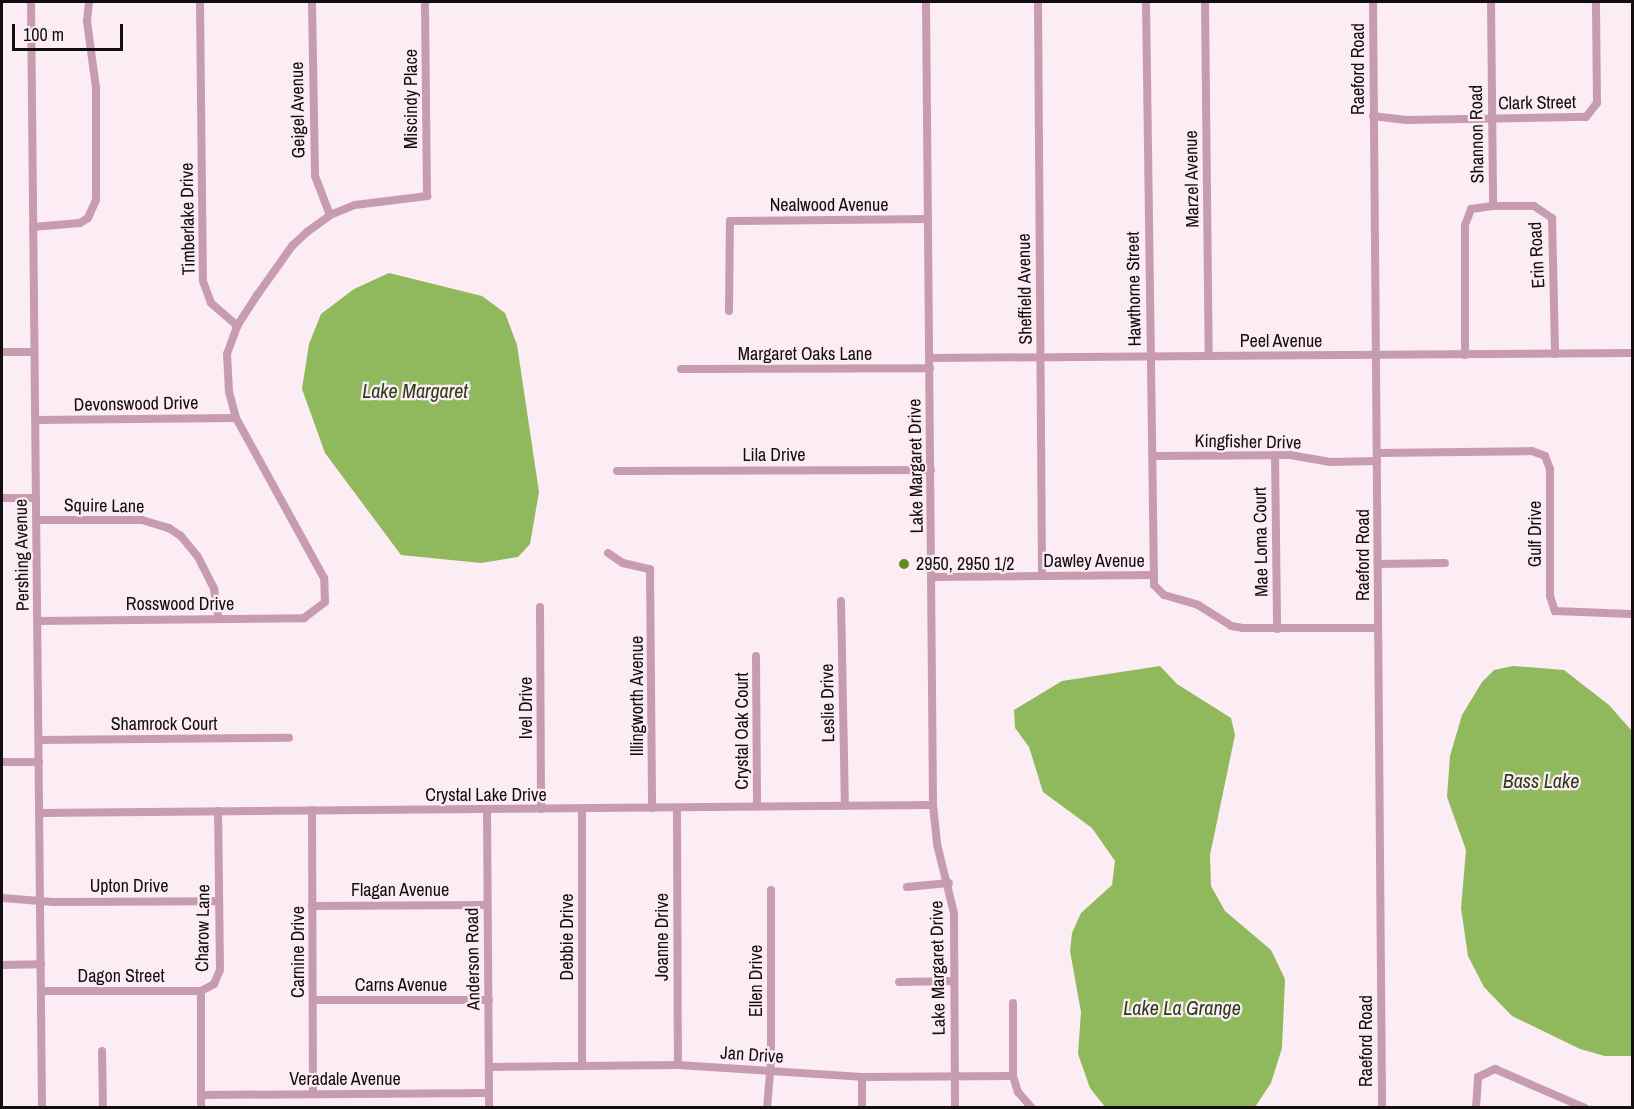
<!DOCTYPE html>
<html>
<head>
<meta charset="utf-8">
<style>
	body { margin:0 }
	#map { position:relative; width:1634px; height:1109px; overflow:hidden; background:#fcecf3; font-family:"Archivo Narrow",sans-serif }
	div>[style] { position:absolute }
	.water>* { inset:0; background:#8fb95c }
	.minor>* { height:8px; margin:-4px; padding:0 4px; transform-origin:4px; border-radius:4px; background:#c79cb0 }
	.dots>* { width:16px; height:16px; translate:-50% -50%; box-sizing:border-box; border:3px solid #fcecf3; border-radius:50% }
	span { translate:-50% -50%; white-space:nowrap; text-align:center; line-height:1.15; -webkit-text-stroke:4.5px #fcecf3; paint-order:stroke }
	.street-label { font-size:18px; color:#120d0f }
	.poi-label { font-size:18px; color:#120d0f }
	.left { translate:0 -50%; text-align:left }
	.water-label { font-size:20px; color:#2d3d17; font-style:italic }
	.frame { position:absolute; inset:0; border:3px solid #120d0f; pointer-events:none }
	.scale { position:absolute; left:12px; top:24px; width:111px; height:27px; box-sizing:border-box; border:3px solid #120d0f; border-top:0; padding-left:8px; font-size:18px; line-height:21px; white-space:nowrap; color:#120d0f; -webkit-text-stroke:4px #fcecf3; paint-order:stroke }
</style>
</head>
<body>
<div id="map">
	<div class="water">
		<div style="clip-path:polygon(389px 273px,482px 296px,505px 313px,517px 345px,539px 492px,530px 544px,518px 557px,481px 563px,401px 555px,325px 453px,302px 389px,309px 344px,321px 314px,354px 289px)"></div>
		<div style="clip-path:polygon(1160px 666px,1177px 684px,1231px 718px,1235px 735px,1210px 855px,1211px 886px,1225px 911px,1271px 950px,1285px 979px,1282px 1048px,1271px 1083px,1255px 1107px,1105px 1107px,1090px 1088px,1078px 1054px,1081px 1012px,1070px 951px,1072px 933px,1081px 913px,1112px 885px,1115px 861px,1092px 828px,1043px 792px,1029px 747px,1015px 728px,1014px 710px,1062px 681px)"></div>
		<div style="clip-path:polygon(1513px 666px,1564px 670px,1609px 705px,1632px 731px,1632px 1056px,1605px 1056px,1580px 1049px,1512px 1016px,1484px 987px,1468px 956px,1461px 908px,1466px 850px,1447px 797px,1450px 756px,1462px 715px,1482px 682px,1494px 670px)"></div>
	</div>
	<div class="minor">
		<div style="left:31px;top:2px;width:1106px;rotate:89.43deg"></div>
		<div style="left:200px;top:2px;width:279px;rotate:89.4deg"></div>
		<div style="left:203px;top:281px;width:23px;rotate:70deg"></div>
		<div style="left:211px;top:303px;width:35px;rotate:41deg"></div>
		<div style="left:312px;top:2px;width:174px;rotate:89deg"></div>
		<div style="left:315px;top:176px;width:42px;rotate:69deg"></div>
		<div style="left:926px;top:2px;width:803px;rotate:89.5deg"></div>
		<div style="left:933px;top:805px;width:39px;rotate:84deg"></div>
		<div style="left:937px;top:844px;width:71px;rotate:76.2deg"></div>
		<div style="left:954px;top:913px;width:195px;rotate:89.7deg"></div>
		<div style="left:1038px;top:2px;width:573px;rotate:89.6deg"></div>
		<div style="left:1146px;top:2px;width:583px;rotate:89.21deg"></div>
		<div style="left:1154px;top:585px;width:14px;rotate:45deg"></div>
		<div style="left:1164px;top:595px;width:35px;rotate:16deg"></div>
		<div style="left:1198px;top:605px;width:39px;rotate:32deg"></div>
		<div style="left:1231px;top:626px;width:12px;rotate:9deg"></div>
		<div style="left:1243px;top:628px;width:135px"></div>
		<div style="left:1205px;top:2px;width:354px;rotate:89.4deg"></div>
		<div style="left:1373px;top:2px;width:1106px;rotate:89.53deg"></div>
		<div style="left:1491px;top:2px;width:204px;rotate:89.4deg"></div>
		<div style="left:1373px;top:116px;width:33px;rotate:7deg"></div>
		<div style="left:1406px;top:120px;width:180px;rotate:-1deg"></div>
		<div style="left:1586px;top:117px;width:18px;rotate:-52deg"></div>
		<div style="left:1597px;top:103px;width:101px;rotate:-90.6deg"></div>
		<div style="left:33px;top:227px;width:47px;rotate:-4.9deg"></div>
		<div style="left:80px;top:223px;width:9px;rotate:-32deg"></div>
		<div style="left:88px;top:218px;width:20px;rotate:-66deg"></div>
		<div style="left:96px;top:200px;width:112px;rotate:-90deg"></div>
		<div style="left:96px;top:88px;width:68px;rotate:-97.7deg"></div>
		<div style="left:87px;top:21px;width:19px;rotate:-84deg"></div>
		<div style="left:729px;top:311px;width:90px;rotate:-89.4deg"></div>
		<div style="left:730px;top:221px;width:198px;rotate:-0.6deg"></div>
		<div style="left:2px;top:352px;width:32px"></div>
		<div style="left:1465px;top:355px;width:130px;rotate:-90deg"></div>
		<div style="left:1465px;top:225px;width:17px;rotate:-69deg"></div>
		<div style="left:1471px;top:209px;width:22px;rotate:-8deg"></div>
		<div style="left:1493px;top:206px;width:41px"></div>
		<div style="left:1534px;top:206px;width:22px;rotate:34deg"></div>
		<div style="left:1552px;top:218px;width:136px;rotate:88.7deg"></div>
		<div style="left:930px;top:358px;width:702px;rotate:-0.41deg"></div>
		<div style="left:681px;top:369px;width:249px;rotate:-0.2deg"></div>
		<div style="left:36px;top:420px;width:200px;rotate:-0.6deg"></div>
		<div style="left:1377px;top:453px;width:155px;rotate:-0.7deg"></div>
		<div style="left:1532px;top:451px;width:14px;rotate:21deg"></div>
		<div style="left:1545px;top:456px;width:14px;rotate:69deg"></div>
		<div style="left:1550px;top:469px;width:127px;rotate:90deg"></div>
		<div style="left:1550px;top:596px;width:16px;rotate:72deg"></div>
		<div style="left:1555px;top:611px;width:77px;rotate:2.2deg"></div>
		<div style="left:1275px;top:455px;width:174px;rotate:89.3deg"></div>
		<div style="left:1153px;top:456px;width:137px;rotate:-0.4deg"></div>
		<div style="left:1290px;top:455px;width:41px;rotate:9.9deg"></div>
		<div style="left:1330px;top:462px;width:47px;rotate:-1.2deg"></div>
		<div style="left:617px;top:471px;width:314px;rotate:-0.2deg"></div>
		<div style="left:2px;top:498px;width:34px"></div>
		<div style="left:36px;top:520px;width:106px"></div>
		<div style="left:142px;top:520px;width:28px;rotate:17deg"></div>
		<div style="left:169px;top:528px;width:14px;rotate:34deg"></div>
		<div style="left:181px;top:536px;width:27px;rotate:51deg"></div>
		<div style="left:198px;top:557px;width:36px;rotate:63deg"></div>
		<div style="left:214px;top:589px;width:30px;rotate:81deg"></div>
		<div style="left:608px;top:553px;width:18px;rotate:34deg"></div>
		<div style="left:623px;top:563px;width:28px;rotate:13deg"></div>
		<div style="left:650px;top:569px;width:239px;rotate:89.5deg"></div>
		<div style="left:1378px;top:564px;width:67px;rotate:-0.9deg"></div>
		<div style="left:932px;top:577px;width:222px;rotate:-0.5deg"></div>
		<div style="left:841px;top:601px;width:204px;rotate:88.9deg"></div>
		<div style="left:540px;top:607px;width:202px;rotate:89.7deg"></div>
		<div style="left:38px;top:621px;width:266px;rotate:-0.6deg"></div>
		<div style="left:304px;top:618px;width:26px;rotate:-37deg"></div>
		<div style="left:325px;top:602px;width:24px;rotate:-92deg"></div>
		<div style="left:324px;top:578px;width:183px;rotate:-118.8deg"></div>
		<div style="left:236px;top:418px;width:27px;rotate:-105deg"></div>
		<div style="left:229px;top:392px;width:38px;rotate:-93deg"></div>
		<div style="left:227px;top:354px;width:30px;rotate:-70deg"></div>
		<div style="left:237px;top:326px;width:38px;rotate:-57deg"></div>
		<div style="left:258px;top:294px;width:59px;rotate:-54.7deg"></div>
		<div style="left:292px;top:246px;width:21px;rotate:-43deg"></div>
		<div style="left:307px;top:232px;width:29px;rotate:-36deg"></div>
		<div style="left:330px;top:215px;width:27px;rotate:-22deg"></div>
		<div style="left:355px;top:205px;width:73px;rotate:-7.1deg"></div>
		<div style="left:427px;top:196px;width:194px;rotate:-90.6deg"></div>
		<div style="left:756px;top:656px;width:150px;rotate:89.6deg"></div>
		<div style="left:39px;top:740px;width:250px;rotate:-0.5deg"></div>
		<div style="left:2px;top:762px;width:37px"></div>
		<div style="left:677px;top:808px;width:257px;rotate:89.8deg"></div>
		<div style="left:487px;top:809px;width:299px;rotate:89.6deg"></div>
		<div style="left:582px;top:809px;width:256px;rotate:90deg"></div>
		<div style="left:312px;top:810px;width:284px;rotate:89.8deg"></div>
		<div style="left:39px;top:813px;width:894px;rotate:-0.51deg"></div>
		<div style="left:907px;top:887px;width:42px;rotate:-5.4deg"></div>
		<div style="left:2px;top:898px;width:51px;rotate:4.5deg"></div>
		<div style="left:53px;top:902px;width:166px;rotate:-0.3deg"></div>
		<div style="left:312px;top:906px;width:175px;rotate:-0.3deg"></div>
		<div style="left:2px;top:965px;width:39px;rotate:-1deg"></div>
		<div style="left:899px;top:982px;width:55px;rotate:-1deg"></div>
		<div style="left:41px;top:991px;width:160px"></div>
		<div style="left:201px;top:991px;width:15px;rotate:-28deg"></div>
		<div style="left:214px;top:984px;width:15px;rotate:-67deg"></div>
		<div style="left:220px;top:970px;width:159px;rotate:-90.7deg"></div>
		<div style="left:201px;top:991px;width:117px;rotate:90deg"></div>
		<div style="left:313px;top:1000px;width:176px"></div>
		<div style="left:1013px;top:1003px;width:73px;rotate:90deg"></div>
		<div style="left:1013px;top:1076px;width:17px;rotate:73deg"></div>
		<div style="left:1018px;top:1092px;width:21px;rotate:49deg"></div>
		<div style="left:102px;top:1051px;width:57px;rotate:89deg"></div>
		<div style="left:489px;top:1067px;width:189px;rotate:-0.6deg"></div>
		<div style="left:678px;top:1065px;width:184px;rotate:3.7deg"></div>
		<div style="left:862px;top:1077px;width:151px;rotate:-0.4deg"></div>
		<div style="left:862px;top:1077px;width:31px;rotate:90deg"></div>
		<div style="left:201px;top:1095px;width:288px;rotate:-0.4deg"></div>
		<div style="left:767px;top:1108px;width:47px;rotate:-85.1deg"></div>
		<div style="left:771px;top:1061px;width:171px;rotate:-90deg"></div>
		<div style="left:1476px;top:1108px;width:31px;rotate:-86deg"></div>
		<div style="left:1478px;top:1077px;width:19px;rotate:-25deg"></div>
		<div style="left:1495px;top:1069px;width:98px;rotate:23.4deg"></div>
	</div>
	<div class="dots">
		<div style="left:904px;top:564px;background:#628d1d"></div>
	</div>
	<div class="street-label">
		<span style="left:1358px;top:69px;rotate:-90deg">Raeford Road</span>
		<span style="left:411px;top:99px;rotate:-90deg">Miscindy Place</span>
		<span style="left:1537px;top:103px;rotate:-1deg">Clark Street</span>
		<span style="left:298px;top:110px;rotate:-91deg">Geigel Avenue</span>
		<span style="left:1477px;top:134px;rotate:-91deg">Shannon Road</span>
		<span style="left:1192px;top:179px;rotate:-91deg">Marzel Avenue</span>
		<span style="left:829px;top:205px">Nealwood Avenue</span>
		<span style="left:188px;top:219px;rotate:-91deg">Timberlake Drive</span>
		<span style="left:1537px;top:255px;rotate:-93deg">Erin Road</span>
		<span style="left:1025px;top:289px;rotate:-91deg">Sheffield Avenue</span>
		<span style="left:1134px;top:289px;rotate:-91deg">Hawthorne Street</span>
		<span style="left:1281px;top:341px">Peel Avenue</span>
		<span style="left:805px;top:354px">Margaret Oaks Lane</span>
		<span style="left:136px;top:404px;rotate:-1deg">Devonswood Drive</span>
		<span style="left:1248px;top:442px;rotate:1deg">Kingfisher Drive</span>
		<span style="left:774px;top:455px">Lila Drive</span>
		<span style="left:916px;top:466px;rotate:-91deg">Lake Margaret Drive</span>
		<span style="left:104px;top:506px;rotate:1deg">Squire Lane</span>
		<span style="left:1535px;top:534px;rotate:-90deg">Gulf Drive</span>
		<span style="left:1261px;top:542px;rotate:-91deg">Mae Loma Court</span>
		<span style="left:22px;top:555px;rotate:-91deg">Pershing Avenue</span>
		<span style="left:1363px;top:555px;rotate:-90deg">Raeford Road</span>
		<span style="left:1094px;top:561px">Dawley Avenue</span>
		<span style="left:180px;top:604px">Rosswood Drive</span>
		<span style="left:637px;top:696px;rotate:-90deg">Illingworth Avenue</span>
		<span style="left:828px;top:703px;rotate:-91deg">Leslie Drive</span>
		<span style="left:526px;top:708px;rotate:-90deg">Ivel Drive</span>
		<span style="left:164px;top:724px">Shamrock Court</span>
		<span style="left:742px;top:731px;rotate:-90deg">Crystal Oak Court</span>
		<span style="left:486px;top:795px">Crystal Lake Drive</span>
		<span style="left:129px;top:886px">Upton Drive</span>
		<span style="left:400px;top:890px">Flagan Avenue</span>
		<span style="left:203px;top:928px;rotate:-89deg">Charow Lane</span>
		<span style="left:567px;top:937px;rotate:-90deg">Debbie Drive</span>
		<span style="left:662px;top:937px;rotate:-90deg">Joanne Drive</span>
		<span style="left:298px;top:952px;rotate:-90deg">Carnine Drive</span>
		<span style="left:473px;top:959px;rotate:-91deg">Anderson Road</span>
		<span style="left:938px;top:968px;rotate:-91deg">Lake Margaret Drive</span>
		<span style="left:121px;top:976px">Dagon Street</span>
		<span style="left:756px;top:981px;rotate:-90deg">Ellen Drive</span>
		<span style="left:401px;top:985px">Carns Avenue</span>
		<span style="left:1366px;top:1041px;rotate:-90deg">Raeford Road</span>
		<span style="left:752px;top:1055px;rotate:4deg">Jan Drive</span>
		<span style="left:345px;top:1079px">Veradale Avenue</span>
	</div>
	<div class="poi-label">
		<span class="left" style="left:916px;top:564px">2950, 2950 1/2</span>
	</div>
	<div class="water-label">
		<span style="left:415px;top:390px">Lake Margaret</span>
		<span style="left:1541px;top:780px">Bass Lake</span>
		<span style="left:1182px;top:1007px">Lake La Grange</span>
	</div>
	<div class="frame"></div>
	<div class="scale">100 m</div>
</div>
</body>
</html>
